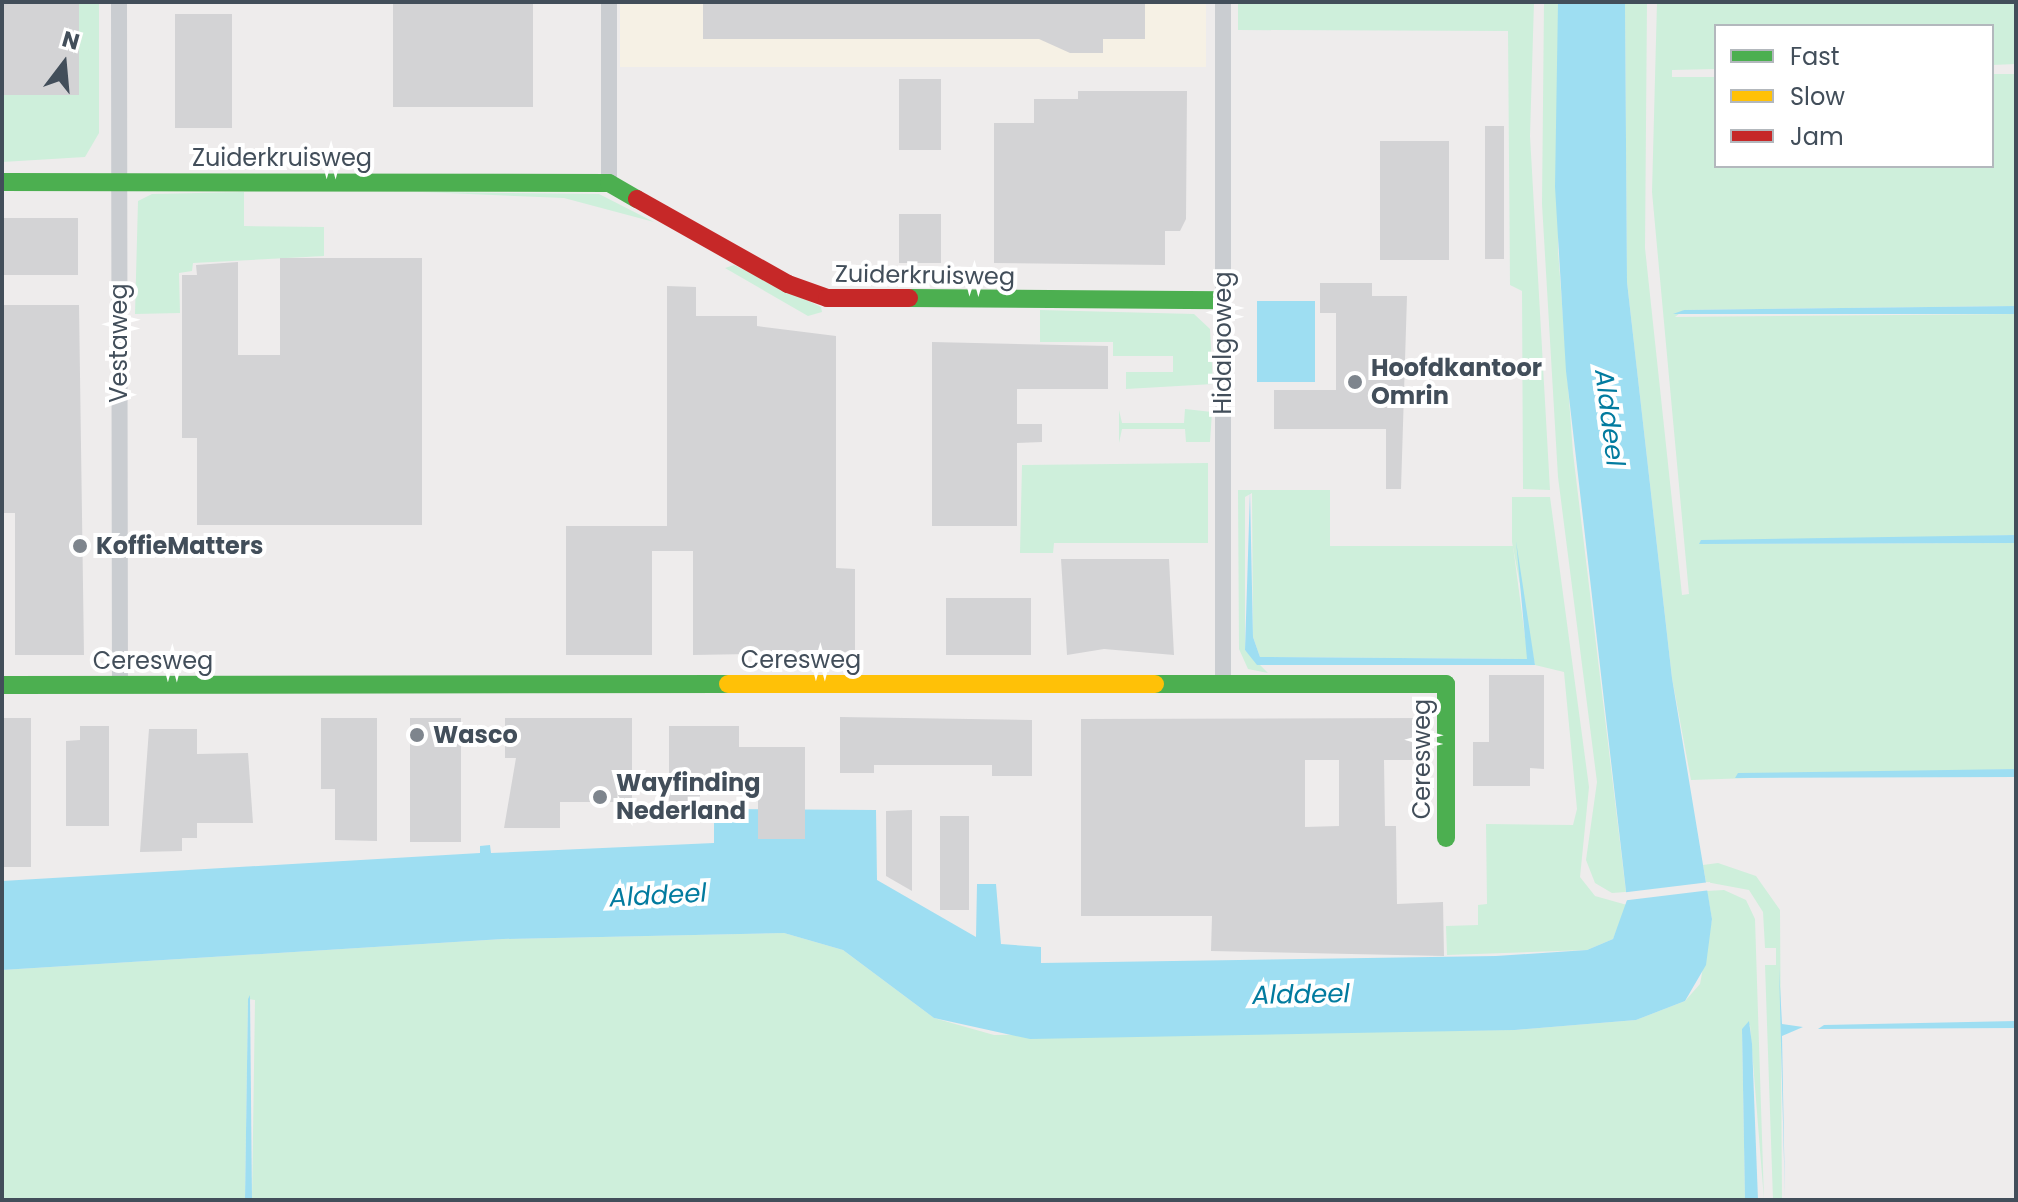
<!DOCTYPE html>
<html>
<head>
<meta charset="utf-8">
<style>
	body { margin:0 }
	#map { position:relative; width:2018px; height:1202px; overflow:hidden; background:#eeecec; font-family:Poppins,sans-serif }
	div>[style] { position:absolute }
	.commercial>* { inset:0; background:#f6f1e5; transform-origin:0 0 }
	.green>* { inset:0; background:#ceefdb }
	.water>* { inset:0; background:#9edef2; transform-origin:0 0 }
	.pier>* { inset:0; background:#eeecec; transform-origin:0 0 }
	.building>* { inset:0; background:#d3d3d5; transform-origin:0 0 }
	.street>* { height:16px; margin:-8px; padding:0 8px; transform-origin:8px; border-radius:8px; background:#cacdd1 }
	.fast>* { height:18px; margin:-9px; padding:0 9px; transform-origin:9px; border-radius:9px; background:#4caf50 }
	.slow>* { height:18px; margin:-9px; padding:0 9px; transform-origin:9px; border-radius:9px; background:#ffc107 }
	.jam>* { height:18px; margin:-9px; padding:0 9px; transform-origin:9px; border-radius:9px; background:#c62828 }
	.dots>* { width:22px; height:22px; translate:-50% -50%; box-sizing:border-box; border:4px solid #fff; border-radius:50% }
	span { translate:-50% -50%; white-space:nowrap; text-align:center; line-height:1.15; -webkit-text-stroke:8px #fff; paint-order:stroke }
	.street-label { font-size:24px; color:#424e5a }
	.poi-label { font-size:24px; color:#424e5a; font-weight:700 }
	.left { translate:0 -50%; text-align:left }
	.water-label { font-size:26px; color:#027b9f; font-style:italic }
	.frame { position:absolute; inset:0; border:4px solid #424e5a; pointer-events:none }
	.legend { position:absolute; left:1714px; top:24px; width:280px; height:144px; box-sizing:border-box; background:#fff; border:2px solid #b3b8bd; margin:0; padding:10px 14px; list-style:none; font-size:24px; color:#424e5a }
	.legend li { display:flex; align-items:center; gap:16px; height:40px }
	.legend b { width:40px; border:2px solid #b3b8bd }
	.north { position:absolute; left:24px; top:24px; width:80px; height:80px; -webkit-text-stroke:6px #fff; paint-order:stroke; rotate:16deg; font-size:22px; font-weight:700; line-height:32px; text-align:center; color:#424e5a }
	.north::after { content:''; display:block; margin:auto; width:28px; height:36px; background:#424e5a; clip-path:polygon(50% 0,100% 100%,50% 72%,0 100%) }
</style>
</head>
<body>
<div id="map">
	<div class="commercial">
		<div style="left:620px;top:2px;width:586px;height:65px"></div>
	</div>
	<div class="green">
		<div style="clip-path:polygon(2px 2px,99px 2px,99px 133px,85px 157px,2px 162px)"></div>
		<div style="clip-path:polygon(1238px 2px,1534px 2px,1530px 136px,1550px 490px,1523px 489px,1522px 291px,1510px 285px,1508px 31px,1238px 30px)"></div>
		<div style="clip-path:polygon(1544px 2px,1558px 2px,1558px 250px,1573px 453px,1626px 892px,1612px 893px,1595px 883px,1586px 860px,1597px 782px,1558px 477px,1542px 204px)"></div>
		<div style="clip-path:polygon(1625px 2px,1647px 2px,1645px 248px,1682px 595px,1689px 594px,1652px 192px,1657px 2px,2016px 2px,2016px 64px,1992px 65px,1992px 26px,1716px 26px,1716px 69px,1672px 70px,1672px 77px,1716px 77px,1716px 166px,1992px 166px,1992px 74px,2016px 74px,2016px 306px,1684px 310px,1675px 317px,2016px 314px,2016px 535px,1699px 544px,2016px 543px,2016px 769px,1691px 780px,1672px 678px,1627px 282px)"></div>
		<div style="clip-path:polygon(244px 192px,244px 226px,324px 227px,324px 256px,193px 263px,192px 271px,179px 273px,180px 313px,135px 314px,138px 201px,152px 194px)"></div>
		<div style="clip-path:polygon(422px 192px,599px 194px,654px 222px,564px 198px)"></div>
		<div style="clip-path:polygon(734px 265px,821px 307px,822px 312px,808px 316px,725px 268px)"></div>
		<div style="clip-path:polygon(1040px 310px,1194px 314px,1210px 329px,1213px 384px,1126px 389px,1126px 372px,1173px 372px,1173px 356px,1113px 356px,1113px 342px,1040px 342px)"></div>
		<div style="clip-path:polygon(1185px 409px,1212px 412px,1210px 442px,1186px 442px,1185px 429px,1122px 429px,1119px 443px,1119px 410px,1122px 423px,1184px 423px)"></div>
		<div style="clip-path:polygon(1208px 463px,1208px 543px,1054px 543px,1053px 553px,1020px 553px,1022px 465px)"></div>
		<div style="clip-path:polygon(1238px 490px,1330px 490px,1330px 546px,1513px 546px,1528px 659px,1260px 657px,1253px 637px,1252px 493px,1245px 497px,1245px 650px,1268px 673px,1248px 669px,1239px 649px)"></div>
		<div style="clip-path:polygon(1512px 497px,1550px 497px,1589px 787px,1580px 877px,1595px 896px,1627px 905px,1613px 939px,1587px 950px,1447px 955px,1446px 926px,1478px 925px,1478px 905px,1487px 904px,1486px 824px,1573px 825px,1577px 809px,1564px 672px,1535px 665px,1512px 542px)"></div>
		<div style="clip-path:polygon(1718px 863px,1756px 876px,1780px 910px,1782px 1200px,1773px 1200px,1765px 965px,1776px 965px,1776px 948px,1765px 948px,1763px 912px,1749px 890px,1706px 882px,1703px 865px)"></div>
		<div style="clip-path:polygon(1724px 890px,1746px 900px,1755px 919px,1764px 1200px,1750px 1025px,1742px 1029px,1745px 1200px,252px 1200px,255px 1000px,248px 999px,245px 1200px,2px 1200px,2px 970px,503px 939px,784px 933px,843px 950px,934px 1018px,994px 1035px,1515px 1030px,1636px 1020px,1685px 1001px,1700px 984px,1712px 919px,1707px 891px)"></div>
	</div>
	<div class="water">
		<div style="clip-path:polygon(1558px 2px,1625px 2px,1627px 282px,1672px 678px,1712px 919px,1706px 965px,1685px 1001px,1636px 1020px,1515px 1030px,1030px 1039px,934px 1018px,843px 950px,784px 933px,503px 939px,2px 970px,2px 881px,480px 853px,480px 846px,490px 845px,491px 853px,714px 843px,714px 809px,876px 810px,877px 880px,976px 937px,977px 884px,996px 884px,1001px 944px,1041px 947px,1041px 963px,1496px 956px,1587px 950px,1613px 939px,1627px 900px,1566px 371px,1555px 187px)"></div>
		<div style="left:1315px;top:301px;width:81px;height:58px;rotate:90deg"></div>
		<div style="clip-path:polygon(2016px 306px,2016px 314px,1673px 314px,1684px 310px)"></div>
		<div style="clip-path:polygon(1250px 491px,1253px 637px,1260px 657px,1527px 659px,1516px 541px,1535px 665px,1257px 665px,1245px 650px)"></div>
		<div style="clip-path:polygon(2016px 535px,2016px 543px,1699px 544px,1701px 540px)"></div>
		<div style="clip-path:polygon(2016px 769px,2016px 777px,1735px 778px,1738px 773px)"></div>
		<div style="clip-path:polygon(1779px 967px,1782px 1024px,1803px 1027px,1782px 1036px,1785px 1200px)"></div>
		<div style="clip-path:polygon(250px 995px,252px 1200px,245px 1200px,248px 999px)"></div>
		<div style="clip-path:polygon(1749px 1021px,1752px 1044px,1758px 1200px,1745px 1200px,1742px 1029px)"></div>
		<div style="clip-path:polygon(2016px 1021px,2016px 1028px,1818px 1029px,1824px 1025px)"></div>
	</div>
	<div class="pier">
		<div style="left:1710px;top:882px;width:8px;height:89px;rotate:83deg"></div>
	</div>
	<div class="building">
		<div style="left:2px;top:2px;width:77px;height:93px"></div>
		<div style="left:393px;top:2px;width:140px;height:105px"></div>
		<div style="clip-path:polygon(703px 2px,1145px 2px,1145px 39px,1103px 39px,1103px 53px,1070px 53px,1039px 39px,703px 39px)"></div>
		<div style="left:175px;top:14px;width:57px;height:114px"></div>
		<div style="left:899px;top:79px;width:42px;height:71px"></div>
		<div style="clip-path:polygon(1078px 91px,1187px 91px,1186px 219px,1180px 231px,1165px 231px,1165px 265px,994px 263px,994px 123px,1034px 123px,1034px 99px,1078px 99px)"></div>
		<div style="left:1485px;top:126px;width:19px;height:133px"></div>
		<div style="left:1380px;top:141px;width:69px;height:119px"></div>
		<div style="left:899px;top:214px;width:42px;height:49px"></div>
		<div style="left:78px;top:218px;width:57px;height:76px;rotate:90deg"></div>
		<div style="clip-path:polygon(280px 258px,422px 258px,422px 525px,197px 525px,197px 438px,182px 438px,182px 275px,197px 275px,196px 265px,238px 262px,238px 355px,280px 355px)"></div>
		<div style="clip-path:polygon(1320px 283px,1372px 283px,1372px 296px,1407px 296px,1401px 489px,1386px 489px,1386px 429px,1274px 429px,1274px 390px,1336px 390px,1336px 313px,1320px 313px)"></div>
		<div style="clip-path:polygon(667px 286px,696px 287px,696px 316px,757px 316px,757px 326px,836px 336px,836px 568px,855px 569px,855px 652px,693px 655px,693px 551px,652px 551px,652px 655px,566px 655px,566px 526px,667px 526px)"></div>
		<div style="clip-path:polygon(2px 305px,79px 305px,84px 655px,15px 655px,15px 513px,2px 513px)"></div>
		<div style="clip-path:polygon(932px 342px,1108px 346px,1108px 389px,1017px 389px,1017px 424px,1042px 424px,1042px 442px,1017px 443px,1017px 526px,932px 526px)"></div>
		<div style="clip-path:polygon(1061px 559px,1169px 559px,1174px 655px,1104px 649px,1067px 655px)"></div>
		<div style="left:946px;top:598px;width:85px;height:57px"></div>
		<div style="clip-path:polygon(1489px 675px,1544px 675px,1544px 769px,1530px 768px,1530px 786px,1473px 786px,1473px 742px,1489px 742px)"></div>
		<div style="clip-path:polygon(840px 717px,1032px 720px,1032px 776px,992px 776px,992px 765px,874px 765px,874px 773px,840px 773px)"></div>
		<div style="left:2px;top:718px;width:29px;height:149px"></div>
		<div style="clip-path:polygon(321px 718px,377px 718px,377px 841px,335px 840px,335px 789px,321px 789px)"></div>
		<div style="left:410px;top:718px;width:51px;height:124px"></div>
		<div style="clip-path:polygon(505px 718px,632px 718px,632px 802px,560px 802px,560px 828px,504px 828px,516px 758px,505px 758px)"></div>
		<div style="clip-path:polygon(evenodd,1423px 718px,1423px 760px,1384px 760px,1385px 826px,1396px 826px,1397px 904px,1443px 902px,1444px 956px,1211px 951px,1212px 916px,1081px 916px,1081px 719px,1423px 718px,1305px 760px,1339px 760px,1339px 826px,1305px 827px,1305px 760px)"></div>
		<div style="clip-path:polygon(80px 726px,109px 726px,109px 826px,66px 826px,66px 741px,80px 740px)"></div>
		<div style="clip-path:polygon(669px 726px,739px 726px,739px 747px,805px 747px,805px 839px,758px 839px,758px 783px,700px 783px,700px 811px,669px 811px)"></div>
		<div style="clip-path:polygon(149px 729px,197px 729px,197px 754px,248px 753px,253px 823px,197px 823px,197px 838px,182px 838px,182px 851px,140px 852px)"></div>
		<div style="clip-path:polygon(912px 810px,912px 891px,886px 876px,886px 811px)"></div>
		<div style="left:940px;top:816px;width:29px;height:94px"></div>
	</div>
	<div class="street">
		<div style="left:119px;top:2px;width:683px;rotate:89.92deg"></div>
		<div style="left:1223px;top:2px;width:682px;rotate:90deg"></div>
		<div style="left:609px;top:183px;width:181px;rotate:-90deg"></div>
	</div>
	<div class="fast">
		<div style="left:2px;top:182px;width:607px;rotate:0.09deg"></div>
		<div style="left:609px;top:183px;width:32px;rotate:30deg"></div>
		<div style="left:909px;top:298px;width:313px;rotate:0.4deg"></div>
		<div style="left:1155px;top:684px;width:291px"></div>
		<div style="left:1446px;top:684px;width:154px;rotate:90deg"></div>
		<div style="left:2px;top:685px;width:726px;rotate:-0.08deg"></div>
	</div>
	<div class="slow">
		<div style="left:728px;top:684px;width:427px"></div>
	</div>
	<div class="jam">
		<div style="left:637px;top:199px;width:173px;rotate:29.4deg"></div>
		<div style="left:788px;top:284px;width:41px;rotate:19.7deg"></div>
		<div style="left:827px;top:298px;width:82px"></div>
	</div>
	<div class="dots">
		<div style="left:1355px;top:382px;background:#7e858d"></div>
		<div style="left:80px;top:546px;background:#7e858d"></div>
		<div style="left:417px;top:735px;background:#7e858d"></div>
		<div style="left:600px;top:797px;background:#7e858d"></div>
	</div>
	<div class="street-label">
		<span style="left:282px;top:158px">Zuiderkruisweg</span>
		<span style="left:925px;top:275px;rotate:1deg">Zuiderkruisweg</span>
		<span style="left:119px;top:343px;rotate:-90deg">Vestaweg</span>
		<span style="left:1223px;top:343px;rotate:-90deg">Hidalgoweg</span>
		<span style="left:801px;top:660px">Ceresweg</span>
		<span style="left:153px;top:661px">Ceresweg</span>
		<span style="left:1422px;top:759px;rotate:-90deg">Ceresweg</span>
	</div>
	<div class="poi-label">
		<span class="left" style="left:1371px;top:382px">Hoofdkantoor<br>Omrin</span>
		<span class="left" style="left:96px;top:546px">KoffieMatters</span>
		<span class="left" style="left:433px;top:735px">Wasco</span>
		<span class="left" style="left:616px;top:797px">Wayfinding<br>Nederland</span>
	</div>
	<div class="water-label">
		<span style="left:1609px;top:418px;rotate:83deg">Alddeel</span>
		<span style="left:658px;top:896px;rotate:-3deg">Alddeel</span>
		<span style="left:1301px;top:995px;rotate:-1deg">Alddeel</span>
	</div>
	<div class="frame"></div>
	<ul class="legend">
	<li><b style="height:10px;background:#4caf50"></b>Fast</li>
	<li><b style="height:10px;background:#ffc107"></b>Slow</li>
	<li><b style="height:10px;background:#c62828"></b>Jam</li>
	</ul>
	<div class="north">N</div>
</div>
</body>
</html>
